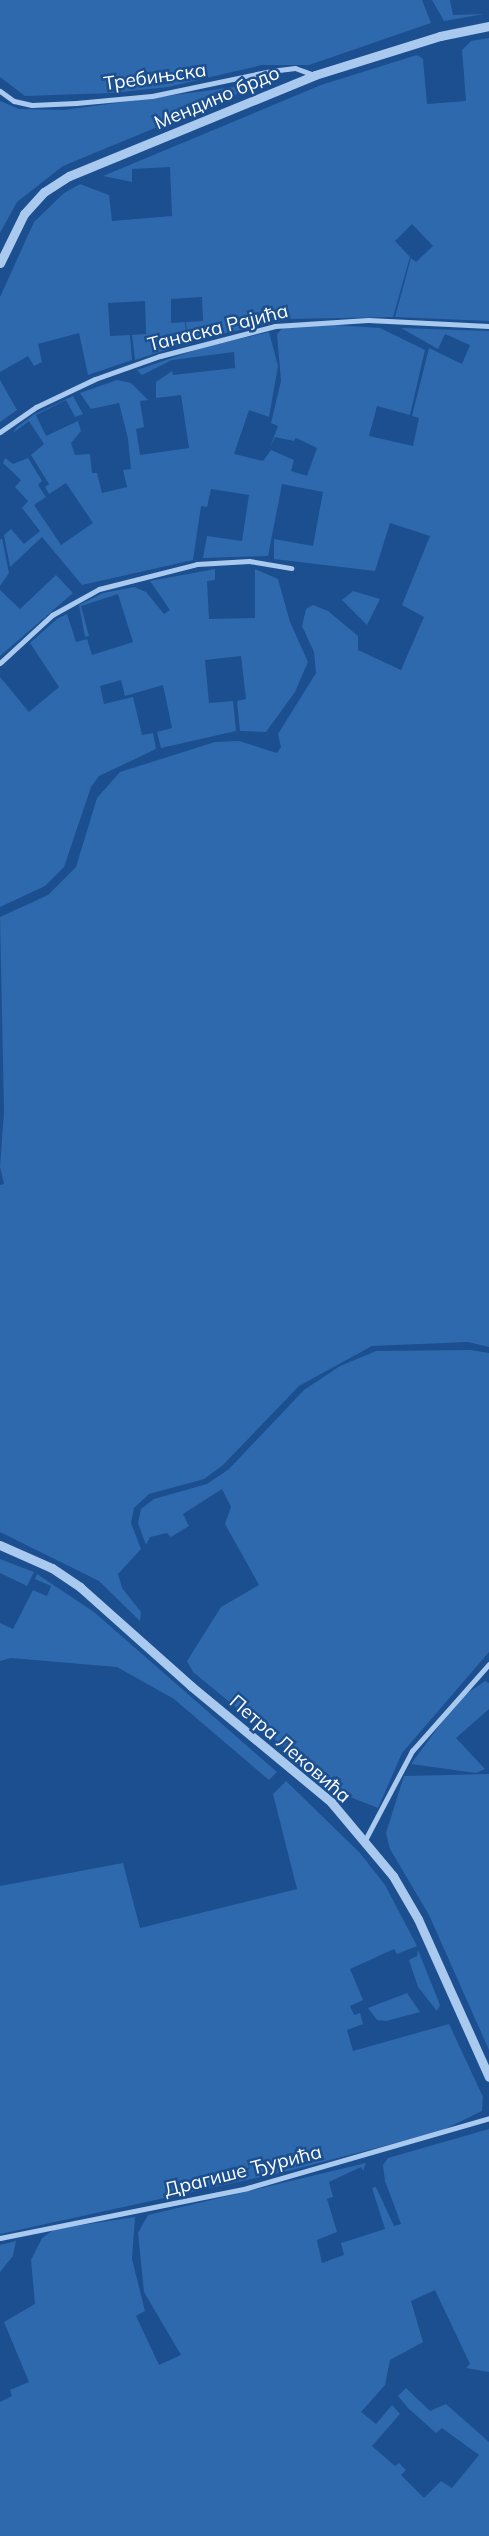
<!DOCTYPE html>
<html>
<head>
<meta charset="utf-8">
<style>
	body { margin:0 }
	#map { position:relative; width:489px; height:2536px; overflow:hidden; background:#1b4f8f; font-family:Mulish,sans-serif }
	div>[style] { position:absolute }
	.green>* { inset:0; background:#2e69ad }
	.minor>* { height:5px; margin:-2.5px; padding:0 2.5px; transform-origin:2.5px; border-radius:2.5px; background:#a9c9ee }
	.tertiary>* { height:9px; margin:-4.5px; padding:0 4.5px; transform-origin:4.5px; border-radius:4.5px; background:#a9c9ee }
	span { translate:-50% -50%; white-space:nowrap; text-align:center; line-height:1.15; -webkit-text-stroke:5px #1b4f8f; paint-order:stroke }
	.street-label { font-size:19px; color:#fff }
</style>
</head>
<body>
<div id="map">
	<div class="green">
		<div style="clip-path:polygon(0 0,422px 0,431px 23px,309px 65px,262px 65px,168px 87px,113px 93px,25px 96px,0 77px)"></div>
		<div style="clip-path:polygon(432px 0,450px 0,453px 15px,484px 14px,444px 21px)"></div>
		<div style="clip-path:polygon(489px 38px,489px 321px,395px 317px,411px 258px,416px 262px,433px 246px,412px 224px,395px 241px,410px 257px,393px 317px,288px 319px,188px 342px,186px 322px,203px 321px,202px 297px,171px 299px,171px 323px,185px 322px,187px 343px,135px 360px,132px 335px,146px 334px,145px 301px,108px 303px,110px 336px,130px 335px,132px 360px,88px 375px,79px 333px,38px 344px,42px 362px,34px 366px,28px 356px,0 372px,0 297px,34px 222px,64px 193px,80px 184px,109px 195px,112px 221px,172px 216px,170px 167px,132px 169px,132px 182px,103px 176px,321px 85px,417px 55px,423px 59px,427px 104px,466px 101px,462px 50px,471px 41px)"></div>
		<div style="clip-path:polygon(264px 83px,63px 166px,17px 202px,0 233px,0 101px,19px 109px,64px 110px)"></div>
		<div style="clip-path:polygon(334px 325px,380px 328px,425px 350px,410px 415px,377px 406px,369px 436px,413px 446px,419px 418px,412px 416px,429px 348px,462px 364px,470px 345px,445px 334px,438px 349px,401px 328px,489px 331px,489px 1347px,468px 1342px,372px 1346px,299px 1386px,223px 1465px,204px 1479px,149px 1494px,134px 1508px,131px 1523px,141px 1549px,118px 1574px,122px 1588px,141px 1612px,140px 1621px,99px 1581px,0 1532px,0 1185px,4px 1184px,0 1167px,4px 1112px,0 917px,48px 895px,76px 867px,97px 798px,120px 772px,215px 742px,239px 741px,277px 753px,281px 747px,278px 734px,316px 673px,314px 652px,302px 626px,306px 609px,313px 605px,328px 611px,358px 636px,358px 650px,401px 670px,424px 617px,402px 605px,430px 536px,390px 523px,375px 571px,274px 559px,274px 539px,313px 546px,323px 492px,282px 484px,268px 556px,203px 558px,207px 536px,242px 541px,249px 495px,211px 489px,207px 507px,201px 506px,193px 560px,82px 585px,42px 537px,10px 567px,4px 535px,11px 529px,24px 544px,40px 531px,22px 508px,28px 501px,15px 487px,21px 480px,3px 463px,5px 458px,13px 464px,28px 458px,42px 481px,38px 485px,46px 497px,34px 505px,61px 545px,93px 523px,66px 483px,49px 494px,45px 487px,49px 484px,31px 455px,44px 444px,29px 421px,13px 433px,16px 428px,33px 415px,73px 396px,83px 414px,75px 417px,66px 400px,36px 415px,46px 436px,78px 421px,81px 431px,71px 443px,75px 455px,90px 454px,92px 473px,97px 473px,102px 493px,127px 487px,123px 470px,131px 469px,128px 439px,119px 403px,91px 409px,80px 393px,117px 380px,131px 383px,148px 400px,140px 401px,144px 427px,136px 429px,140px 455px,189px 448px,181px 395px,156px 398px,156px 382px,172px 371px,173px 375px,235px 368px,234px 352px,172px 360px,142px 375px,137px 370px,204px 347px,269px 332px,278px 366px,269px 417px,249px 410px,234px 454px,263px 461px,271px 450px,294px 460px,291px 471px,307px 476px,317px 448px,296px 438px,294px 441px,275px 437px,270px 447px,278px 426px,271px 423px,281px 381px,277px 334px,284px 327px)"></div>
		<div style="clip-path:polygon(0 380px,17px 410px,0 422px)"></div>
		<div style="clip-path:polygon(2px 538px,9px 573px,0 586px,0 540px)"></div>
		<div style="clip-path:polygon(215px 569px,215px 580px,207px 581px,209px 619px,255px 618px,255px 569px,278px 579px,290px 622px,308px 662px,295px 692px,266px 732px,240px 731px,237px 701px,246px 699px,241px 656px,205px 660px,209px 703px,233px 701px,236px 731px,161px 748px,157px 732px,172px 728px,163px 685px,125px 696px,121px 680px,100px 686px,104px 704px,133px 697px,142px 735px,153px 733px,156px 749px,99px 776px,91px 787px,64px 867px,45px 886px,0 907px,0 677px,29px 712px,59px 687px,30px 643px,57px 619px,67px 614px,76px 642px,87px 639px,92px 655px,133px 642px,118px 594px,81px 606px,89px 636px,85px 637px,79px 605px,103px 593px,134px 587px,146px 592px,164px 614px,170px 610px,150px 581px)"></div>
		<div style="clip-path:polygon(56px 575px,73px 593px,0 656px,0 590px,20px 609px)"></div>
		<div style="clip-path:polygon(353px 591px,380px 599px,367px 625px,342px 600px)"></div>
		<div style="clip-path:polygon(471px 1350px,489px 1353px,489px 1652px,402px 1753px,378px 1808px,340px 1793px,193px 1672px,187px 1661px,221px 1607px,259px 1585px,225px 1524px,231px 1507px,222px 1489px,183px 1514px,189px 1526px,171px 1537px,167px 1533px,150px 1537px,146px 1545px,138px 1523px,141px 1509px,154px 1499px,207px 1484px,229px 1469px,304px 1390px,340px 1366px,376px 1351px)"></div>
		<div style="clip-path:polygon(0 1559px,34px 1572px,27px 1586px,0 1573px)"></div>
		<div style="clip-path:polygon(37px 1574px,94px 1612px,277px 1772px,269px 1780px,174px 1699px,117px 1667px,11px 1658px,0 1661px,0 1623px,13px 1629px,33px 1590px,47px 1596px,51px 1586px,35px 1579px)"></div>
		<div style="clip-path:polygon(485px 1681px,489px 1683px,489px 1709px,456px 1738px,485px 1769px,476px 1773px,411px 1764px,459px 1699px)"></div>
		<div style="clip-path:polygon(489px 1774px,489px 2050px,429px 1915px,390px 1849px,386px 1833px,404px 1776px)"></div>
		<div style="clip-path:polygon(286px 1781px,360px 1853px,385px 1885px,417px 1946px,397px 1954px,394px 1949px,350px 1969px,363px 2000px,350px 2006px,354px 2015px,360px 2013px,363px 2024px,347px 2030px,353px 2051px,449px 2024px,483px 2097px,482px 2111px,441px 2131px,288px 2171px,0 2234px,0 1886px,123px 1863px,140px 1928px,297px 1889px,273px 1794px)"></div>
		<div style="clip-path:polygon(418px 1950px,440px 2005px,437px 2011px,418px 1987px,409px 1960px,417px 1956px)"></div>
		<div style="clip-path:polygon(407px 1993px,420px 2012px,386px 2021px,377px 2020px,368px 2008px)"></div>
		<div style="clip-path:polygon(489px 2129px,489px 2372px,466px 2368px,470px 2364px,435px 2290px,411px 2301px,423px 2342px,390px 2360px,385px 2385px,361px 2412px,376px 2424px,392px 2405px,400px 2414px,372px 2446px,395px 2466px,399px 2463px,406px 2470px,401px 2475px,424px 2498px,441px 2481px,452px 2488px,479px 2455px,442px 2428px,436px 2433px,408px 2408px,398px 2396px,406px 2388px,430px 2411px,446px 2404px,489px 2442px,489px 2536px,0 2536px,0 2402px,12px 2396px,10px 2390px,29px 2382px,4px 2322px,35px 2304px,31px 2260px,42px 2238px,55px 2229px,135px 2217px,132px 2259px,145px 2311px,136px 2316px,159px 2365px,181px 2355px,144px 2292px,138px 2233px,148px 2215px,366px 2163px,363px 2171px,361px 2167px,329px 2182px,333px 2197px,327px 2199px,337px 2232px,317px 2240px,322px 2263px,344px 2255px,341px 2243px,385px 2229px,372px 2188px,376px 2187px,394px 2226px,401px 2224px,385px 2181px,383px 2165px,388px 2158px)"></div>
		<div style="clip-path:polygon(16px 2241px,13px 2256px,0 2272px,0 2245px)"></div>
	</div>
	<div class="minor">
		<div style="left:0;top:91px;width:17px;rotate:36deg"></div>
		<div style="left:14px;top:101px;width:18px;rotate:13deg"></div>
		<div style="left:32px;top:105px;width:44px;rotate:-2.6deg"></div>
		<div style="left:76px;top:103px;width:76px;rotate:-5.3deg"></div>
		<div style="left:152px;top:96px;width:122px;rotate:-11.9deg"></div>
		<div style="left:271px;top:71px;width:24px;rotate:-7deg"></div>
		<div style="left:295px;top:68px;width:20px;rotate:20deg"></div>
		<div style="left:0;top:432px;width:44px;rotate:-34.8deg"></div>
		<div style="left:36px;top:407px;width:65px;rotate:-25.4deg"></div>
		<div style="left:95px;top:379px;width:69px;rotate:-19.5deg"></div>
		<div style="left:160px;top:356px;width:119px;rotate:-14.6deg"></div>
		<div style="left:275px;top:326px;width:93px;rotate:-3.7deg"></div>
		<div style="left:368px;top:320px;width:121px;rotate:2.8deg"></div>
		<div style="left:0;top:663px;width:71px;rotate:-42.7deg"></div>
		<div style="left:52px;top:615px;width:54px;rotate:-29deg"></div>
		<div style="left:99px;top:589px;width:101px;rotate:-14.3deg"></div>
		<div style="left:197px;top:564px;width:52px;rotate:-3.3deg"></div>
		<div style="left:249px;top:561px;width:43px;rotate:9.5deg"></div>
		<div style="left:365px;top:1840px;width:101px;rotate:-62.2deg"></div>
		<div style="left:412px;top:1751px;width:116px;rotate:-48.5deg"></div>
		<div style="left:0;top:2238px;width:252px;rotate:-11.4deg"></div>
		<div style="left:247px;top:2188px;width:252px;rotate:-16.1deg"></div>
	</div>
	<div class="tertiary">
		<div style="left:0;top:263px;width:55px;rotate:-63.9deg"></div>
		<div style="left:24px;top:214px;width:30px;rotate:-48deg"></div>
		<div style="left:44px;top:192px;width:30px;rotate:-33deg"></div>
		<div style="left:69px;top:176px;width:266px;rotate:-22.3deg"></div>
		<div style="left:315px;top:75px;width:131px;rotate:-17.3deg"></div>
		<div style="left:440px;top:36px;width:50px;rotate:-11.5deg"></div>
		<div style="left:0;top:1545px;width:57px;rotate:23.9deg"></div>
		<div style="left:52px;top:1568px;width:34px;rotate:34deg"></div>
		<div style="left:80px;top:1587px;width:149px;rotate:41.7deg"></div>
		<div style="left:191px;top:1686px;width:182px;rotate:39.6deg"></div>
		<div style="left:331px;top:1802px;width:97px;rotate:50deg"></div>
		<div style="left:393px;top:1876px;width:50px;rotate:59.8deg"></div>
		<div style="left:418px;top:1919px;width:173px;rotate:65.8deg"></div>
	</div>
	<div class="street-label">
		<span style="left:155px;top:77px;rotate:-8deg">Требињска</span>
		<span style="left:217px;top:98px;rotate:-23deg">Мендино брдо</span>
		<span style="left:218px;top:328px;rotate:-14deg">Танаска Рајића</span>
		<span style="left:290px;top:1749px;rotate:41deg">Петра Лековића</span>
		<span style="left:243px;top:2171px;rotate:-14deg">Драгише Ђурића</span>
	</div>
</div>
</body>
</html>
